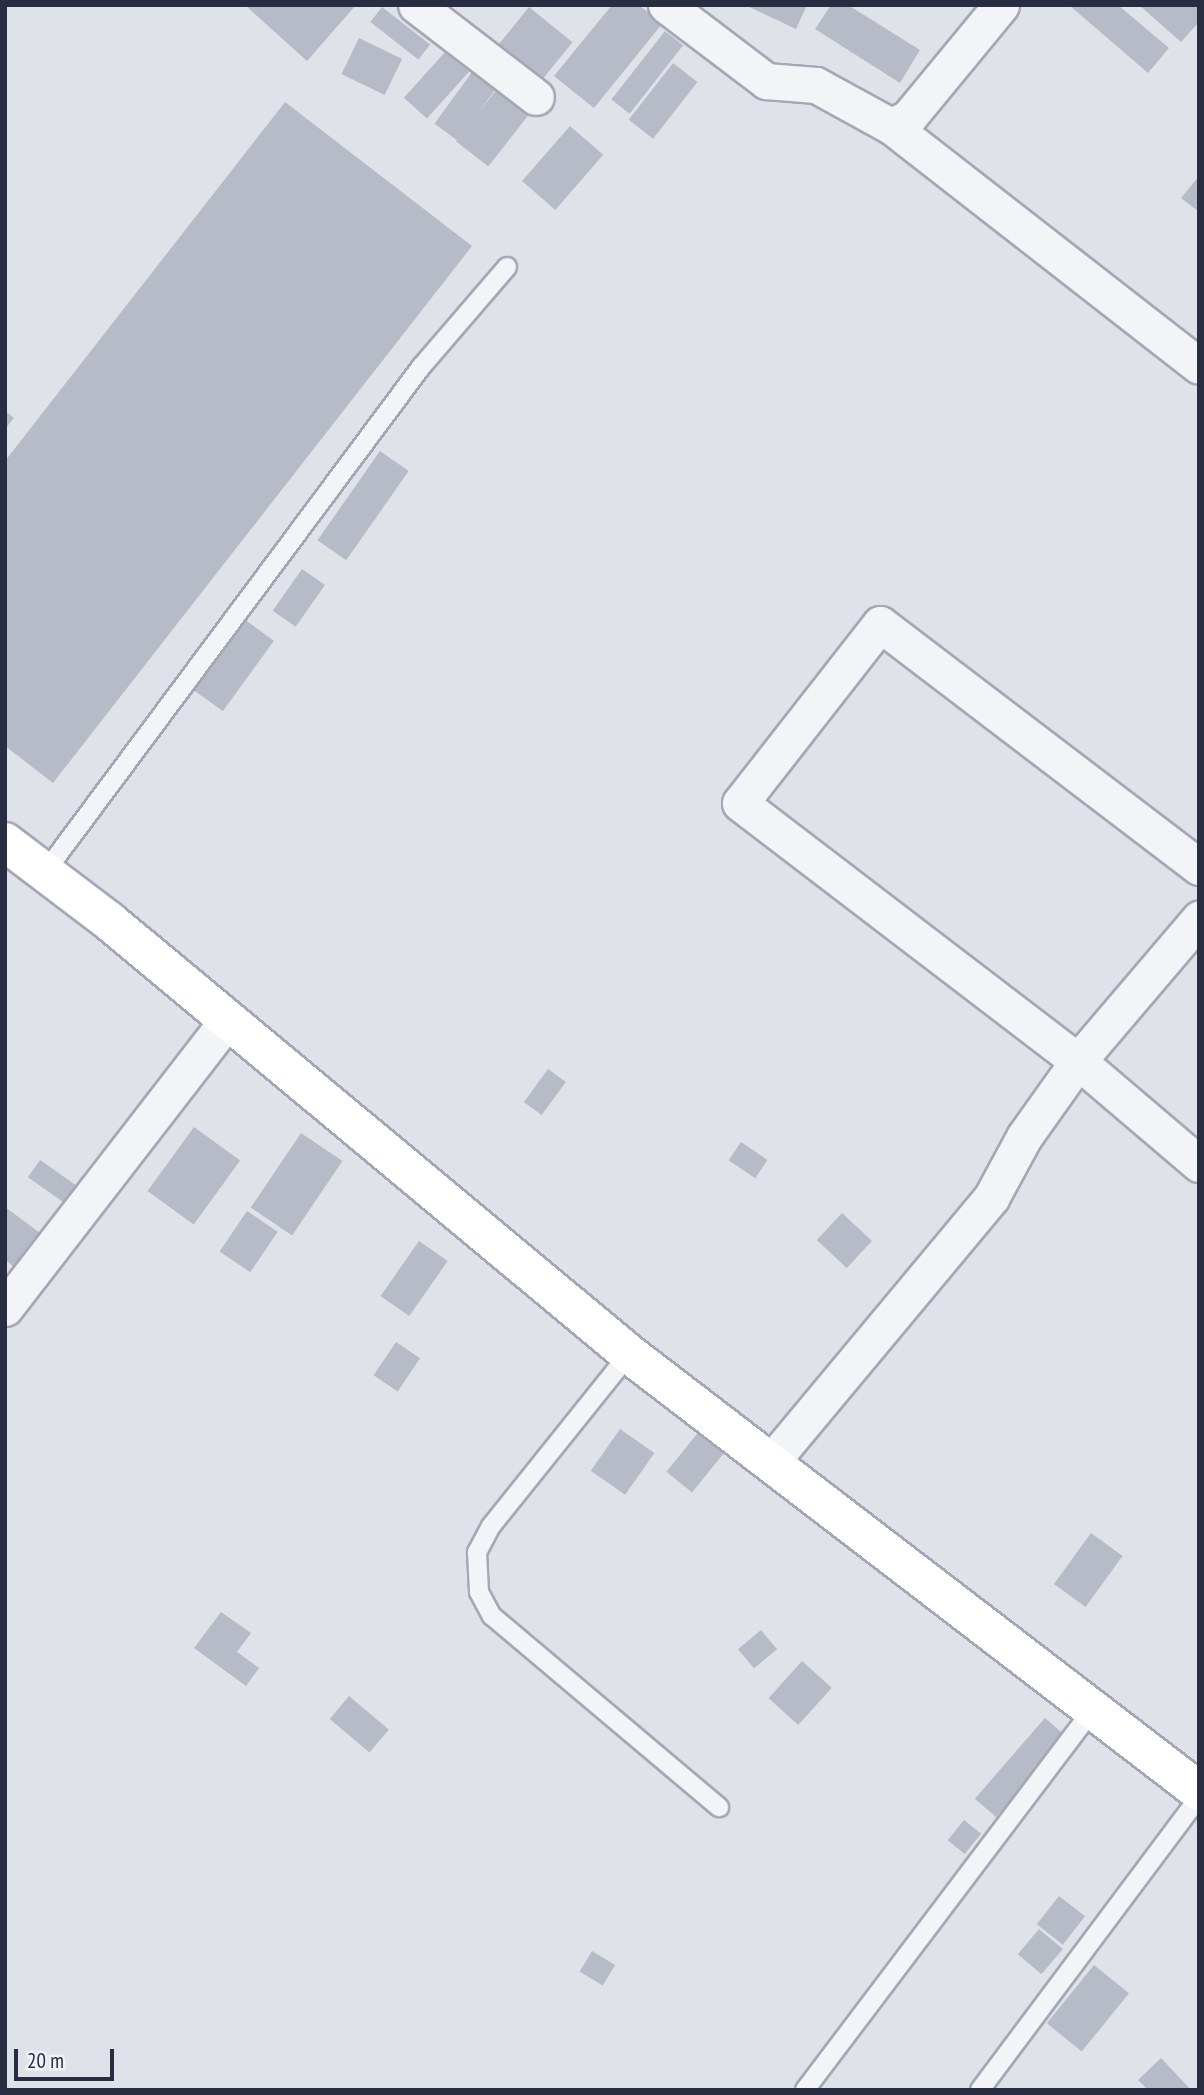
<!DOCTYPE html>
<html>
<head>
<meta charset="utf-8">
<style>
	body { margin:0 }
	#map { position:relative; width:1204px; height:2095px; overflow:hidden; background:#e0e2ea; font-family:"PT Sans Narrow",sans-serif }
	div>[style] { position:absolute }
	.building>* { inset:0; background:#b7bbc7; transform-origin:0 0 }
	.roads { filter:drop-shadow(2px 0 #a5a8b4) drop-shadow(-2px 0 #a5a8b4) drop-shadow(0 2px #a5a8b4) drop-shadow(0 -2px #a5a8b4) }
	.lane>* { height:18px; margin:-9px; padding:0 9px; transform-origin:9px; border-radius:9px; background:#f3f4f8 }
	.street>* { height:35px; margin:-17.5px; padding:0 17.5px; transform-origin:17.5px; border-radius:17.5px; background:#f3f4f8 }
	.secondary>* { height:38px; margin:-19px; padding:0 19px; transform-origin:19px; border-radius:19px; background:#fff }
	span { translate:-50% -50%; white-space:nowrap; text-align:center; line-height:1.15; -webkit-text-stroke:5px #f0f2f7; paint-order:stroke }
	.frame { position:absolute; inset:0; border:7px solid #282d42; pointer-events:none }
	.scale { position:absolute; left:14px; top:2049px; width:100px; height:32px; box-sizing:border-box; border:4px solid #282d42; border-top:0; padding-left:9px; font-size:21px; line-height:24px; white-space:nowrap; color:#282d42; -webkit-text-stroke:5px #f0f2f7; paint-order:stroke }
</style>
</head>
<body>
<div id="map">
	<div class="building">
		<div style="clip-path:polygon(245px 5px,356px 5px,307px 61px)"></div>
		<div style="clip-path:polygon(612px 5px,639px 5px,662px 24px,594px 108px,554px 76px)"></div>
		<div style="clip-path:polygon(745px 5px,807px 5px,796px 29px)"></div>
		<div style="clip-path:polygon(831px 5px,848px 5px,920px 50px,900px 83px,815px 29px)"></div>
		<div style="clip-path:polygon(1069px 5px,1118px 5px,1169px 48px,1148px 73px)"></div>
		<div style="clip-path:polygon(1139px 5px,1199px 5px,1199px 22px,1181px 42px)"></div>
		<div style="left:382px;top:7px;width:61px;height:19px;rotate:38deg"></div>
		<div style="left:529px;top:7px;width:56px;height:49px;rotate:39deg"></div>
		<div style="left:665px;top:31px;width:23px;height:87px;rotate:38deg"></div>
		<div style="left:359px;top:38px;width:48px;height:40px;rotate:26deg"></div>
		<div style="left:446px;top:51px;width:31px;height:63px;rotate:42deg"></div>
		<div style="left:673px;top:63px;width:31px;height:72px;rotate:38deg"></div>
		<div style="left:475px;top:68px;width:29px;height:69px;rotate:36deg"></div>
		<div style="left:496px;top:90px;width:41px;height:65px;rotate:38deg"></div>
		<div style="clip-path:polygon(285px 102px,472px 246px,53px 783px,5px 746px,5px 461px)"></div>
		<div style="left:570px;top:126px;width:44px;height:73px;rotate:41deg"></div>
		<div style="clip-path:polygon(1199px 176px,1199px 212px,1181px 198px)"></div>
		<div style="clip-path:polygon(5px 411px,14px 418px,5px 429px)"></div>
		<div style="left:380px;top:451px;width:35px;height:109px;rotate:35deg"></div>
		<div style="left:302px;top:569px;width:28px;height:51px;rotate:35deg"></div>
		<div style="left:244px;top:619px;width:37px;height:87px;rotate:36deg"></div>
		<div style="left:548px;top:1069px;width:22px;height:41px;rotate:36deg"></div>
		<div style="left:194px;top:1127px;width:57px;height:79px;rotate:36deg"></div>
		<div style="left:301px;top:1133px;width:50px;height:90px;rotate:34deg"></div>
		<div style="left:741px;top:1142px;width:32px;height:22px;rotate:34deg"></div>
		<div style="left:40px;top:1160px;width:44px;height:21px;rotate:35deg"></div>
		<div style="clip-path:polygon(5px 1207px,51px 1241px,25px 1275px,5px 1260px)"></div>
		<div style="left:247px;top:1211px;width:37px;height:49px;rotate:34deg"></div>
		<div style="left:842px;top:1213px;width:41px;height:37px;rotate:43deg"></div>
		<div style="left:419px;top:1241px;width:35px;height:67px;rotate:35deg"></div>
		<div style="left:396px;top:1342px;width:29px;height:40px;rotate:34deg"></div>
		<div style="left:620px;top:1429px;width:42px;height:51px;rotate:35deg"></div>
		<div style="left:701px;top:1429px;width:33px;height:55px;rotate:39deg"></div>
		<div style="left:1091px;top:1533px;width:39px;height:63px;rotate:36deg"></div>
		<div style="clip-path:polygon(221px 1612px,251px 1633px,237px 1652px,259px 1668px,246px 1686px,194px 1648px)"></div>
		<div style="left:761px;top:1630px;width:25px;height:30px;rotate:50deg"></div>
		<div style="left:802px;top:1661px;width:40px;height:50px;rotate:42deg"></div>
		<div style="left:349px;top:1696px;width:52px;height:30px;rotate:40deg"></div>
		<div style="left:1045px;top:1718px;width:28px;height:107px;rotate:41deg"></div>
		<div style="left:964px;top:1820px;width:22px;height:26px;rotate:39deg"></div>
		<div style="left:1059px;top:1896px;width:33px;height:36px;rotate:38deg"></div>
		<div style="left:1039px;top:1929px;width:31px;height:33px;rotate:40deg"></div>
		<div style="left:592px;top:1951px;width:27px;height:24px;rotate:31deg"></div>
		<div style="left:1094px;top:1965px;width:45px;height:75px;rotate:39deg"></div>
		<div style="clip-path:polygon(1161px 2058px,1191px 2090px,1148px 2090px,1138px 2080px)"></div>
	</div>
	<div class="roads">
		<div class="lane">
			<div style="left:45px;top:872px;width:630px;rotate:-53.33deg"></div>
			<div style="left:421px;top:367px;width:132px;rotate:-49.3deg"></div>
			<div style="left:629px;top:1354px;width:221px;rotate:128.7deg"></div>
			<div style="left:491px;top:1526px;width:30px;rotate:118deg"></div>
			<div style="left:477px;top:1552px;width:40px;rotate:87.1deg"></div>
			<div style="left:479px;top:1592px;width:27px;rotate:62deg"></div>
			<div style="left:492px;top:1616px;width:297px;rotate:40.1deg"></div>
			<div style="left:805px;top:2090px;width:478px;rotate:-52.9deg"></div>
			<div style="left:980px;top:2090px;width:366px;rotate:-53.2deg"></div>
		</div>
		<div class="street">
			<div style="left:416px;top:5px;width:151px;rotate:37.5deg"></div>
			<div style="left:666px;top:5px;width:126px;rotate:37.2deg"></div>
			<div style="left:766px;top:81px;width:50px;rotate:4.6deg"></div>
			<div style="left:816px;top:85px;width:85px;rotate:28.7deg"></div>
			<div style="left:891px;top:126px;width:19px;rotate:-25deg"></div>
			<div style="left:908px;top:118px;width:146px;rotate:-50.5deg"></div>
			<div style="left:891px;top:126px;width:390px;rotate:37.9deg"></div>
			<div style="left:1199px;top:867px;width:401px;rotate:-142.7deg"></div>
			<div style="left:880px;top:624px;width:227px;rotate:128deg"></div>
			<div style="left:740px;top:803px;width:425px;rotate:37.4deg"></div>
			<div style="left:1078px;top:1061px;width:159px;rotate:40.4deg"></div>
			<div style="left:5px;top:1308px;width:361px;rotate:-52.3deg"></div>
			<div style="left:771px;top:1462px;width:344px;rotate:-50.2deg"></div>
			<div style="left:991px;top:1198px;width:69px;rotate:-61.6deg"></div>
			<div style="left:1024px;top:1137px;width:93px;rotate:-54.6deg"></div>
			<div style="left:1078px;top:1061px;width:187px;rotate:-49.6deg"></div>
		</div>
		<div class="secondary">
			<div style="left:5px;top:842px;width:131px;rotate:37.2deg"></div>
			<div style="left:109px;top:921px;width:677px;rotate:39.78deg"></div>
			<div style="left:629px;top:1354px;width:718px;rotate:37.48deg"></div>
		</div>
	</div>
	<div class="frame"></div>
	<div class="scale">20 m</div>
</div>
</body>
</html>
